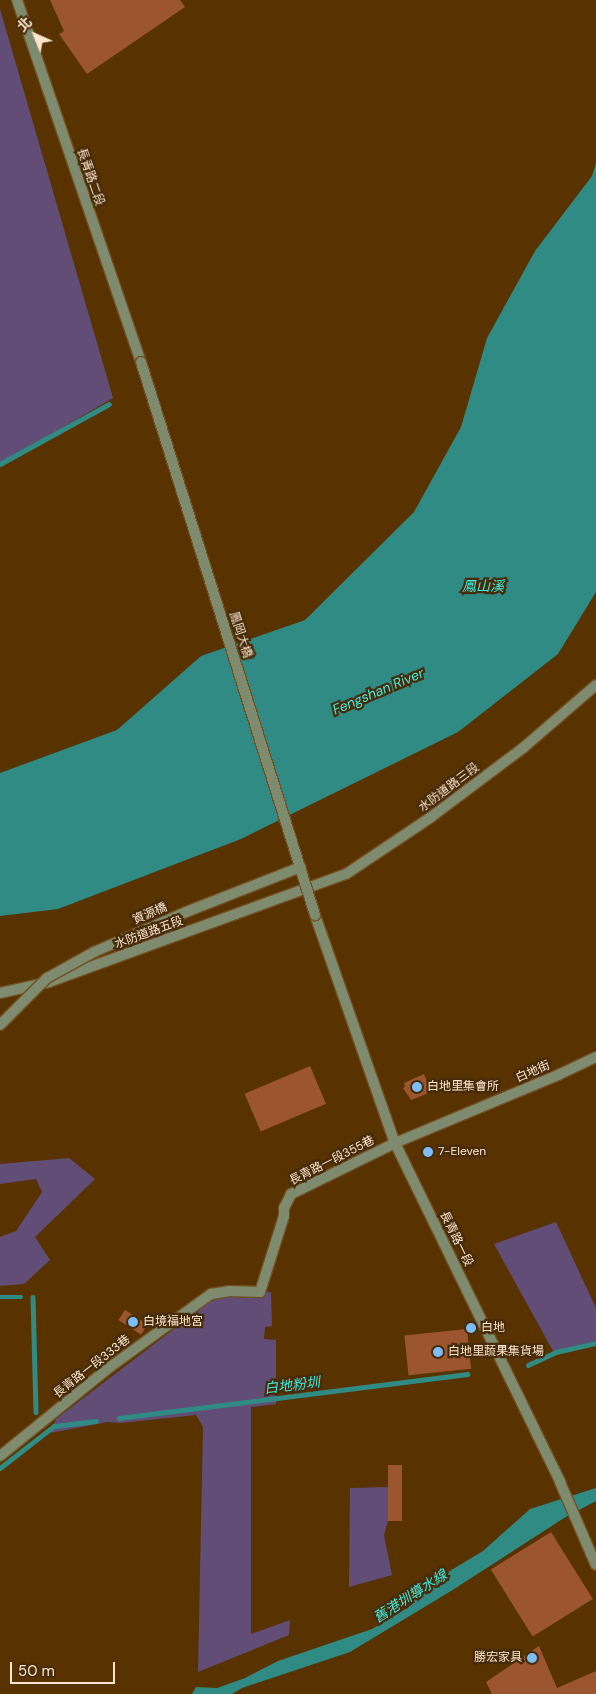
<!DOCTYPE html>
<html>
<head>
<meta charset="utf-8">
<style>
	body { margin:0 }
	#map { position:relative; width:596px; height:1694px; overflow:hidden; background:#583300; font-family:"DM Sans","Noto Sans TC",sans-serif }
	div>[style] { position:absolute }
	.green>* { inset:0; background:#624d76 }
	.water>* { inset:0; background:#308b84 }
	.stream>* { height:4.5px; margin:-2.25px; padding:0 2.25px; transform-origin:2.25px; border-radius:2.25px; background:#308b84 }
	.building>* { inset:0; background:#9b552f; transform-origin:0 0 }
	.roads { filter:drop-shadow(1px 0 #724f21) drop-shadow(-1px 0 #724f21) drop-shadow(0 1px #724f21) drop-shadow(0 -1px #724f21) }
	.tertiary>* { height:10px; margin:-5px; padding:0 5px; transform-origin:5px; border-radius:5px; background:#7e8b6e }
	.bridges { filter:drop-shadow(1px 0 #724f21) drop-shadow(-1px 0 #724f21) drop-shadow(0 1px #724f21) drop-shadow(0 -1px #724f21) }
	.minor-bridge>* { height:10px; margin:-5px; padding:0 5px; transform-origin:5px; border-radius:5px; background:#7e8b6e }
	.tertiary-bridge>* { height:10px; margin:-5px; padding:0 5px; transform-origin:5px; border-radius:5px; background:#7e8b6e }
	.dots>* { width:14px; height:14px; translate:-50% -50%; box-sizing:border-box; border:2px solid #472c0b; border-radius:50% }
	span { translate:-50% -50%; white-space:nowrap; text-align:center; line-height:1.15; -webkit-text-stroke:4.5px #472c0b; paint-order:stroke }
	.street-label { font-size:12px; color:#fce5ce }
	.poi-label { font-size:12px; color:#fce5ce }
	.left { translate:0 -50%; text-align:left }
	.right { translate:-100% -50%; text-align:right }
	.water-label { font-size:14px; color:#3fece0; font-style:italic }
	.north { position:absolute; left:10px; top:10px; width:50px; height:50px; -webkit-text-stroke:4px #472c0b; paint-order:stroke; rotate:316deg; font-size:14px; font-weight:700; line-height:20px; text-align:center; color:#fce5ce }
	.north::after { content:''; display:block; margin:auto; width:18px; height:22px; background:#fce5ce; clip-path:polygon(50% 0,100% 100%,50% 72%,0 100%) }
	.scale { position:absolute; left:10px; top:1662px; width:105px; height:22px; box-sizing:border-box; border:2px solid #fce5ce; border-top:0; padding-left:6px; font-size:15px; line-height:18px; white-space:nowrap; color:#fce5ce; -webkit-text-stroke:4px #472c0b; paint-order:stroke }
</style>
</head>
<body>
<div id="map">
	<div class="green">
		<div style="clip-path:polygon(0 9px,113px 398px,0 464px)"></div>
		<div style="clip-path:polygon(69px 1158px,95px 1179px,35px 1237px,50px 1260px,24px 1284px,0 1286px,0 1237px,16px 1231px,42px 1192px,36px 1179px,0 1184px,0 1164px)"></div>
		<div style="clip-path:polygon(556px 1222px,596px 1308px,596px 1341px,553px 1351px,494px 1244px)"></div>
		<div style="clip-path:polygon(271px 1292px,272px 1326px,265px 1327px,264px 1339px,276px 1340px,276px 1404px,251px 1407px,251px 1634px,290px 1620px,289px 1635px,198px 1672px,203px 1427px,196px 1415px,120px 1423px,108px 1422px,50px 1433px,56px 1419px,221px 1293px)"></div>
		<div style="clip-path:polygon(388px 1487px,388px 1521px,384px 1535px,392px 1575px,349px 1587px,350px 1488px)"></div>
	</div>
	<div class="water">
		<div style="clip-path:polygon(596px 163px,596px 592px,558px 654px,458px 732px,241px 839px,58px 909px,0 916px,0 773px,117px 730px,201px 656px,305px 620px,414px 512px,461px 427px,487px 338px,535px 251px,592px 176px)"></div>
		<div style="clip-path:polygon(596px 1488px,596px 1501px,564px 1518px,451px 1591px,350px 1652px,242px 1688px,232px 1694px,192px 1694px,196px 1687px,217px 1688px,245px 1678px,278px 1661px,372px 1629px,409px 1607px,428px 1584px,483px 1551px,530px 1509px)"></div>
	</div>
	<div class="stream">
		<div style="left:0;top:464px;width:124px;rotate:-28.8deg"></div>
		<div style="left:0;top:1297px;width:21px"></div>
		<div style="left:33px;top:1297px;width:115px;rotate:88.5deg"></div>
		<div style="left:528px;top:1365px;width:31px;rotate:-25deg"></div>
		<div style="left:556px;top:1352px;width:41px;rotate:-12.7deg"></div>
		<div style="left:119px;top:1418px;width:351px;rotate:-7.2deg"></div>
		<div style="left:0;top:1468px;width:68px;rotate:-37.9deg"></div>
		<div style="left:54px;top:1426px;width:42px;rotate:-6.8deg"></div>
	</div>
	<div class="building">
		<div style="clip-path:polygon(50px 0,180px 0,185px 7px,87px 74px,59px 34px,64px 31px)"></div>
		<div style="left:310px;top:1066px;width:41px;height:71px;rotate:67deg"></div>
		<div style="clip-path:polygon(424px 1074px,431px 1092px,411px 1100px,403px 1088px,405px 1087px,404px 1083px)"></div>
		<div style="left:125px;top:1310px;width:27px;height:12px;rotate:33deg"></div>
		<div style="left:467px;top:1329px;width:40px;height:63px;rotate:84deg"></div>
		<div style="left:388px;top:1465px;width:14px;height:56px"></div>
		<div style="left:551px;top:1532px;width:79px;height:71px;rotate:58deg"></div>
		<div style="clip-path:polygon(539px 1646px,557px 1688px,596px 1671px,596px 1694px,492px 1694px,486px 1682px)"></div>
	</div>
	<div class="roads">
		<div class="tertiary">
			<div style="left:17px;top:0;width:383px;rotate:71.1deg"></div>
			<div style="left:315px;top:915px;width:242px;rotate:70.7deg"></div>
			<div style="left:395px;top:1143px;width:377px;rotate:64deg"></div>
			<div style="left:560px;top:1482px;width:90px;rotate:66.6deg"></div>
			<div style="left:0;top:993px;width:50px;rotate:-12.7deg"></div>
			<div style="left:49px;top:982px;width:316px;rotate:-20deg"></div>
			<div style="left:346px;top:874px;width:102px;rotate:-33.8deg"></div>
			<div style="left:431px;top:817px;width:115px;rotate:-36.9deg"></div>
			<div style="left:523px;top:748px;width:96px;rotate:-40.8deg"></div>
			<div style="left:0;top:1456px;width:141px;rotate:-39deg"></div>
			<div style="left:110px;top:1367px;width:125px;rotate:-35.9deg"></div>
			<div style="left:211px;top:1294px;width:19px;rotate:-9deg"></div>
			<div style="left:230px;top:1291px;width:30px;rotate:2deg"></div>
			<div style="left:260px;top:1292px;width:80px;rotate:-72.5deg"></div>
			<div style="left:284px;top:1216px;width:8px;rotate:-90deg"></div>
			<div style="left:284px;top:1208px;width:16px;rotate:-63deg"></div>
			<div style="left:291px;top:1194px;width:116px;rotate:-26.1deg"></div>
			<div style="left:395px;top:1143px;width:177px;rotate:-22.6deg"></div>
			<div style="left:558px;top:1075px;width:42px;rotate:-25.3deg"></div>
		</div>
	</div>
	<div class="bridges">
		<div class="minor-bridge">
			<div style="left:0;top:1025px;width:66px;rotate:-45deg"></div>
			<div style="left:47px;top:978px;width:54px;rotate:-29deg"></div>
			<div style="left:94px;top:952px;width:100px;rotate:-23.5deg"></div>
			<div style="left:186px;top:912px;width:123px;rotate:-21.4deg"></div>
		</div>
		<div class="tertiary-bridge">
			<div style="left:141px;top:362px;width:580px;rotate:72.53deg"></div>
		</div>
	</div>
	<div class="dots">
		<div style="left:417px;top:1087px;background:#7dbef9"></div>
		<div style="left:428px;top:1152px;background:#7dbef9"></div>
		<div style="left:133px;top:1322px;background:#7dbef9"></div>
		<div style="left:471px;top:1328px;background:#7dbef9"></div>
		<div style="left:438px;top:1352px;background:#7dbef9"></div>
		<div style="left:532px;top:1658px;background:#7dbef9"></div>
	</div>
	<div class="street-label">
		<span style="left:90px;top:177px;rotate:71deg">長青路二段</span>
		<span style="left:240px;top:635px;rotate:72deg">鳳岡大橋</span>
		<span style="left:449px;top:788px;rotate:-37deg">水防道路三段</span>
		<span style="left:150px;top:914px;rotate:-23deg">資源橋</span>
		<span style="left:149px;top:933px;rotate:-20deg">水防道路五段</span>
		<span style="left:533px;top:1072px;rotate:-23deg">白地街</span>
		<span style="left:332px;top:1161px;rotate:-27deg">長青路一段355巷</span>
		<span style="left:456px;top:1239px;rotate:64deg">長青路一段</span>
		<span style="left:92px;top:1367px;rotate:-38deg">長青路一段333巷</span>
	</div>
	<div class="poi-label">
		<span class="left" style="left:427px;top:1087px">白地里集會所</span>
		<span class="left" style="left:438px;top:1152px">7-Eleven</span>
		<span class="left" style="left:143px;top:1322px">白境福地宮</span>
		<span class="left" style="left:481px;top:1328px">白地</span>
		<span class="left" style="left:448px;top:1352px">白地里蔬果集貨場</span>
		<span class="right" style="left:522px;top:1658px">勝宏家具</span>
	</div>
	<div class="water-label">
		<span style="left:483px;top:586px">鳳山溪</span>
		<span style="left:378px;top:691px;rotate:-23deg">Fengshan River</span>
		<span style="left:292px;top:1385px;rotate:-7deg">白地粉圳</span>
		<span style="left:410px;top:1596px;rotate:-33deg">舊港圳導水線</span>
	</div>
	<div class="north">北</div>
	<div class="scale">50 m</div>
</div>
</body>
</html>
